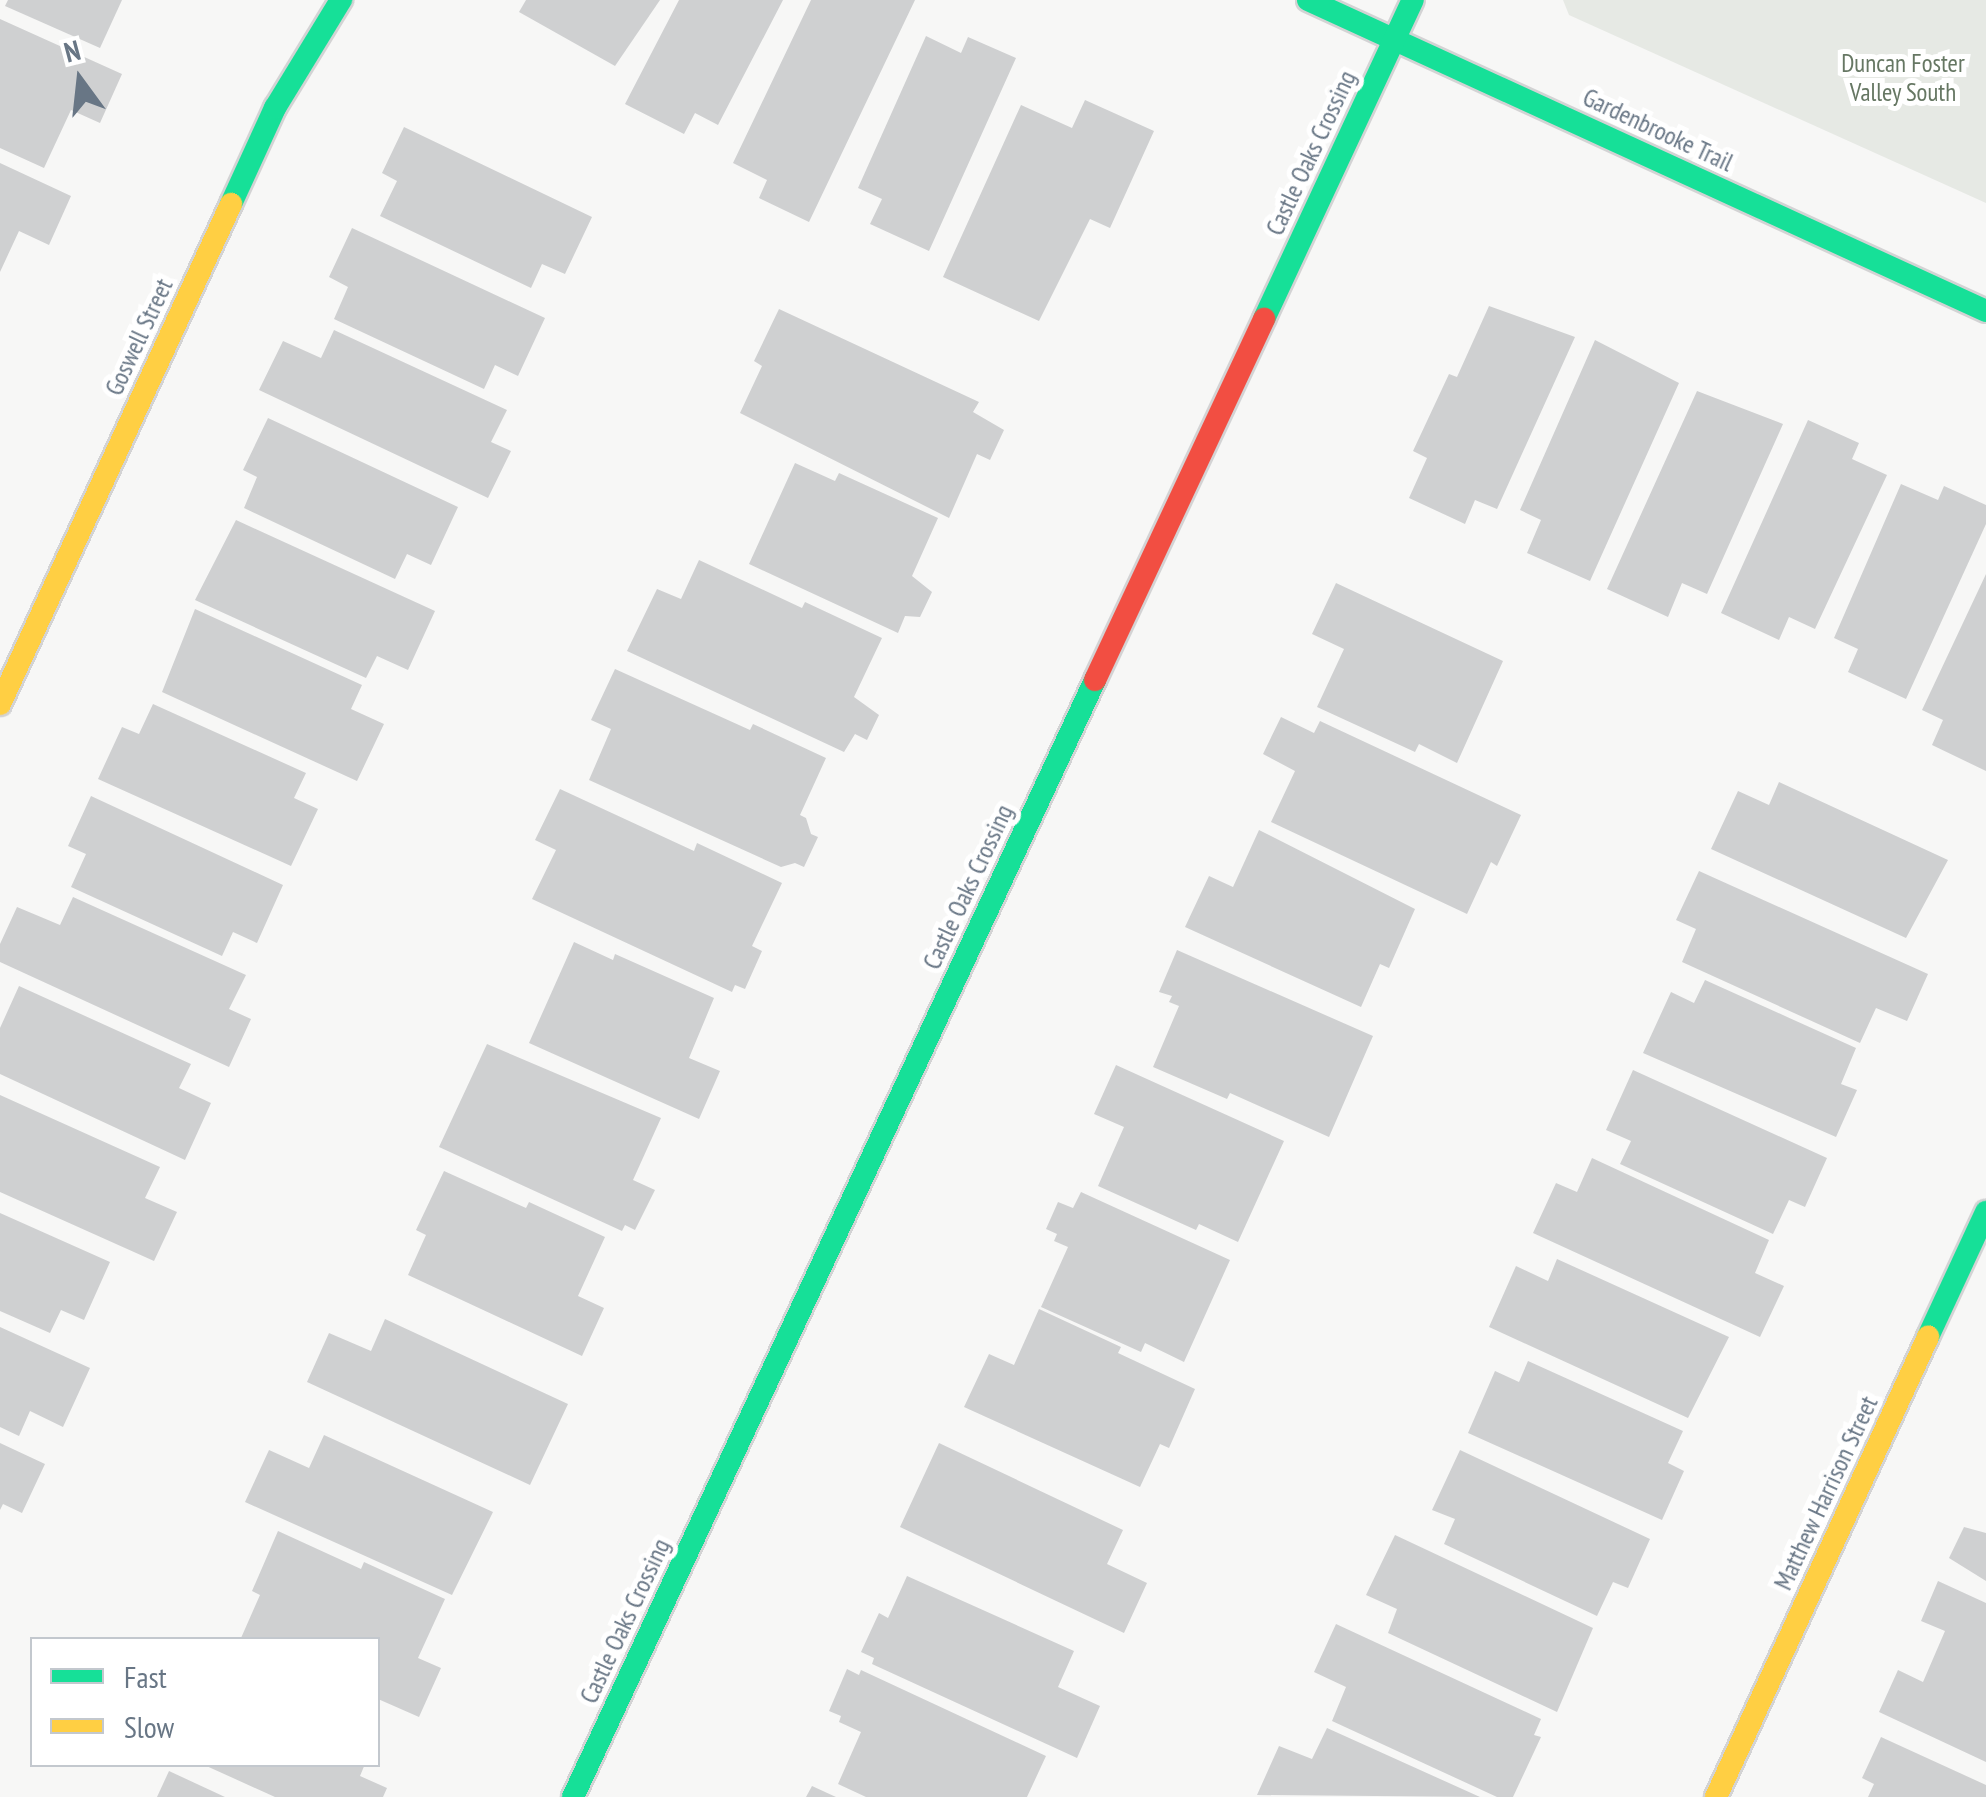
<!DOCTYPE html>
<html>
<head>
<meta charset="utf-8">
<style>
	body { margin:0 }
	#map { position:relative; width:1986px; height:1797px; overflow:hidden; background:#f7f7f6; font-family:"PT Sans Narrow",sans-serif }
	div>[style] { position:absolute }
	.green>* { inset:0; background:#e6e9e4 }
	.building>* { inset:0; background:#cfd0d1 }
	.roads { filter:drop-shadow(2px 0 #d3d3d4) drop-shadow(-2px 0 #d3d3d4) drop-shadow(0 2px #d3d3d4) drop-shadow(0 -2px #d3d3d4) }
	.fast>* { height:22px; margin:-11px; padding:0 11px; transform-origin:11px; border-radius:11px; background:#16e098 }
	.slow>* { height:22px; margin:-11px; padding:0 11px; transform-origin:11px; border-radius:11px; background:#ffcf43 }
	.jam>* { height:22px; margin:-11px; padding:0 11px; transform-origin:11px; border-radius:11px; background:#f24e42 }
	span { translate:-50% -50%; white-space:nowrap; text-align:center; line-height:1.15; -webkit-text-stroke:10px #fff; paint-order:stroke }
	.park-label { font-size:25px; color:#667763 }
	.street-label { font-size:25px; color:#687685 }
	.legend { position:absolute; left:30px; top:1637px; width:350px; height:130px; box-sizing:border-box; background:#fff; border:2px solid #c3c8ce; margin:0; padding:12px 18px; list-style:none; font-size:30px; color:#687685 }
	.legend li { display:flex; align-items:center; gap:20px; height:50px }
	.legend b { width:50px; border:2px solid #c3c8ce }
	.north { position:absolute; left:30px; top:30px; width:100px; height:100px; -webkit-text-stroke:8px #fff; paint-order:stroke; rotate:345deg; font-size:28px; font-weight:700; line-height:40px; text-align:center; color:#687685 }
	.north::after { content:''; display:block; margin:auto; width:35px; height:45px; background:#687685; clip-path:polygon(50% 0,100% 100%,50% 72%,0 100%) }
</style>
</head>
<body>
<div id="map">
	<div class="green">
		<div style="clip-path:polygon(1563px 0,1986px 0,1986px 203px,1569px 15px)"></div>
	</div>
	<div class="building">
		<div style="clip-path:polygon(8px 0,122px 0,100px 48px,5px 6px)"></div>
		<div style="clip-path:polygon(526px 0,660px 0,615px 66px,519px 12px)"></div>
		<div style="clip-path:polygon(679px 0,783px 0,718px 125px,695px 113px,684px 134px,625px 104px)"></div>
		<div style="clip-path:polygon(811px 0,915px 0,809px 222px,759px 198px,767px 180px,733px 163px)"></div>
		<div style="clip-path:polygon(0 19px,122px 74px,100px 123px,71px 110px,44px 168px,0 148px)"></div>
		<div style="clip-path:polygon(926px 36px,961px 53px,968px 37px,1016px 58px,929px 251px,870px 224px,882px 199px,858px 188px)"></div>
		<div style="clip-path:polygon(1085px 100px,1154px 131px,1110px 228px,1090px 219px,1039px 321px,943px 277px,1021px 105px,1072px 128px)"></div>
		<div style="clip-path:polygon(404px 127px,592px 217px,565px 274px,542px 264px,531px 288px,380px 216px,397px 181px,382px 173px)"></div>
		<div style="clip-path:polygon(0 163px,71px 196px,49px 245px,19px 231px,0 272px)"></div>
		<div style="clip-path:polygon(352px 228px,545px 318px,518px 376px,495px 365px,484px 389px,334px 319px,348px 287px,329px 277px)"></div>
		<div style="clip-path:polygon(1489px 306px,1575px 337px,1497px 509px,1475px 500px,1465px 524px,1409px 498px,1427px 458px,1413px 451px,1449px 374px,1457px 377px)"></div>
		<div style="clip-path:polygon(779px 309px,979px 402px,973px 412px,1004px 430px,990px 460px,977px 454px,949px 518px,740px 413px,762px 366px,754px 361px)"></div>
		<div style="clip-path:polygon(334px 330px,507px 410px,491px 442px,511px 451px,488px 498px,259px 390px,283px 341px,321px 358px)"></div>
		<div style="clip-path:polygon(1595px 340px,1679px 383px,1590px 581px,1527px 553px,1541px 520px,1520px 510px)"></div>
		<div style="clip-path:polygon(1697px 391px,1783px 424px,1707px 594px,1682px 583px,1668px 617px,1607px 589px)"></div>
		<div style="clip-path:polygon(268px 418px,458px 507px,431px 565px,407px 554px,395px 579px,244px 508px,257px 477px,243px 470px)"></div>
		<div style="clip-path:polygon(1808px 420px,1859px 443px,1852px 459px,1887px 475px,1815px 629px,1789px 617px,1779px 640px,1721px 613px)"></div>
		<div style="clip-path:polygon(795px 463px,835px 481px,839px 473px,938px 518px,912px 576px,932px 592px,920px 617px,905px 616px,898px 633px,749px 564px)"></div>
		<div style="clip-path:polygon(1901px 484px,1938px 500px,1944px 486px,1986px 505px,1986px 524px,1906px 699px,1848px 672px,1858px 649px,1834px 638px)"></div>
		<div style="clip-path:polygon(236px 520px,435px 611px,408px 670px,377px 656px,366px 678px,195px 600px)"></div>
		<div style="clip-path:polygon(699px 560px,802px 608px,805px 602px,882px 638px,854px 697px,879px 715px,867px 740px,855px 734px,844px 752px,627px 651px,657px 589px,681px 599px)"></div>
		<div style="clip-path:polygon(1986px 574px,1986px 771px,1932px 745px,1943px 720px,1922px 710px)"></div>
		<div style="clip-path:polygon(1336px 583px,1503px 661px,1457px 763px,1419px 744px,1415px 752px,1317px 707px,1344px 649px,1312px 634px)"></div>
		<div style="clip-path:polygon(195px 609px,362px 685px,351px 709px,384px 724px,357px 781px,162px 692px)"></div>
		<div style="clip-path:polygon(615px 669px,750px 730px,753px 724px,826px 758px,800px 815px,806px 818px,811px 834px,818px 837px,804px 867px,795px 863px,781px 867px,589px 780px,611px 729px,591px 720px)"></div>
		<div style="clip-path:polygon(153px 704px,306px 773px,294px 798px,318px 809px,291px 866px,98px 779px,122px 727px,139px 734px)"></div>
		<div style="clip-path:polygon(1281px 717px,1314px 733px,1320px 721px,1521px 815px,1497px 866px,1491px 862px,1467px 914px,1271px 822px,1295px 771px,1263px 754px)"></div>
		<div style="clip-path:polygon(1779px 782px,1948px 860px,1906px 938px,1711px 849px,1738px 791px,1769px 805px)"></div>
		<div style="clip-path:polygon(560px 789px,694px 851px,697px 843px,782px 883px,752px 946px,762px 951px,745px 989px,735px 985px,732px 992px,532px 899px,556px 850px,535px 840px)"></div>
		<div style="clip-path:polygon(91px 796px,283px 885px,257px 943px,233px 932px,222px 956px,71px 887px,86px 854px,68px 846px)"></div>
		<div style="clip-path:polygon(1259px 830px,1415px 909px,1389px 968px,1380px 964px,1361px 1007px,1185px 927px,1209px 876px,1233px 887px)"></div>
		<div style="clip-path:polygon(1699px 871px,1928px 974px,1907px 1021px,1876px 1008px,1860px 1043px,1682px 962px,1696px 929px,1676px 920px)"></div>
		<div style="clip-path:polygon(73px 897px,246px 975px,229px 1009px,251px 1019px,229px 1067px,0 962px,0 944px,17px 907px,60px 925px)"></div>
		<div style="clip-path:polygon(574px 942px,613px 960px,615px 954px,714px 998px,689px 1058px,720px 1071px,699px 1119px,529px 1043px)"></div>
		<div style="clip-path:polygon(1177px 950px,1373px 1036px,1329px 1137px,1230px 1093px,1227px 1099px,1153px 1067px,1179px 1006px,1169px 1002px,1172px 996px,1159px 992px)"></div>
		<div style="clip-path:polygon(1705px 980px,1856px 1048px,1841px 1084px,1857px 1090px,1836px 1137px,1643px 1053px,1671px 992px,1694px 1003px)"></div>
		<div style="clip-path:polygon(19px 986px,191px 1064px,179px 1088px,211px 1103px,185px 1160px,0 1074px,0 1028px)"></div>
		<div style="clip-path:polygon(487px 1044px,661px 1118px,633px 1180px,655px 1190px,635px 1230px,625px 1225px,622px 1231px,439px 1147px)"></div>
		<div style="clip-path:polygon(1116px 1065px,1284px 1141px,1238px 1242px,1199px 1224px,1196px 1230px,1098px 1186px,1124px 1127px,1094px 1114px)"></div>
		<div style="clip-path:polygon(1633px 1070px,1827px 1158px,1805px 1207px,1789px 1200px,1773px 1234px,1620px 1164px,1631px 1141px,1606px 1130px)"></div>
		<div style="clip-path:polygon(0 1095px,160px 1167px,145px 1198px,177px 1212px,154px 1261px,0 1192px)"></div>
		<div style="clip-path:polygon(1592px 1158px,1769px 1240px,1755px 1273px,1784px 1286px,1760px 1337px,1533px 1233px,1556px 1183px,1577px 1192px)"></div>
		<div style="clip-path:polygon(444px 1171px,526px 1208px,529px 1202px,605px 1237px,578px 1296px,604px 1308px,582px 1356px,408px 1275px,426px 1235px,416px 1230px)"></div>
		<div style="clip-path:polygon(1081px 1192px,1230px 1260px,1184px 1362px,1145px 1343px,1141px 1352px,1041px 1307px,1068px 1247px,1054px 1241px,1057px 1234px,1046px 1229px,1058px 1202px,1073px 1208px)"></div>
		<div style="clip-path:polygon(0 1213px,110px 1262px,84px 1320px,61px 1310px,50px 1333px,0 1311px)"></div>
		<div style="clip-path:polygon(1557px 1259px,1729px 1337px,1688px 1418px,1489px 1327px,1516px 1266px,1548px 1281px)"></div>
		<div style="clip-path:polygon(1039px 1309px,1121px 1347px,1118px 1353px,1195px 1389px,1169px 1448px,1160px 1444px,1140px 1487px,964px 1407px,989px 1354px,1014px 1365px)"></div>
		<div style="clip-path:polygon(385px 1319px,568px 1404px,530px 1485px,307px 1382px,329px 1333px,371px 1351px)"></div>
		<div style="clip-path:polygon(0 1327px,90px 1368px,63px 1427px,30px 1411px,19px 1436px,0 1427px)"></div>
		<div style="clip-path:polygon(1528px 1361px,1683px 1431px,1668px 1463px,1684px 1471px,1662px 1520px,1468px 1433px,1495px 1371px,1519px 1382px)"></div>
		<div style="clip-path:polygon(324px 1435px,493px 1512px,452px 1595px,245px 1502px,269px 1450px,309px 1468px)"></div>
		<div style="clip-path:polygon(0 1443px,45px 1464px,22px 1513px,3px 1504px,0 1510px)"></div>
		<div style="clip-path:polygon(939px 1443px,1123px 1530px,1107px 1564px,1147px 1583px,1124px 1633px,900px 1527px)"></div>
		<div style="clip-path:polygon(1460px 1450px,1650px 1539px,1628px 1588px,1613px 1582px,1597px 1616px,1444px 1544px,1455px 1519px,1432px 1510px)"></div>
		<div style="clip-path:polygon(1964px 1527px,1986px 1533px,1986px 1581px,1949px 1558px)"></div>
		<div style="clip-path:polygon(278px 1531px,361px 1569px,364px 1562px,445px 1599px,418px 1658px,441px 1668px,419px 1717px,378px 1699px,378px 1640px,241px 1638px,260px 1595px,252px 1591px)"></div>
		<div style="clip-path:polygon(1395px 1535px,1593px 1628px,1557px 1712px,1388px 1633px,1397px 1609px,1366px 1595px)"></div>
		<div style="clip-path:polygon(907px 1576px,1074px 1651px,1058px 1687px,1100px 1706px,1077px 1758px,872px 1664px,874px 1658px,861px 1652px,879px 1613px,888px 1618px)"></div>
		<div style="clip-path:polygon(1938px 1581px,1986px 1603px,1986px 1762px,1879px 1712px,1898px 1670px,1923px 1682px,1945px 1631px,1921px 1621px)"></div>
		<div style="clip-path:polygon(1336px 1624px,1541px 1719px,1534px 1735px,1541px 1737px,1513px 1797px,1497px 1797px,1332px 1721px,1346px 1687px,1314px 1672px)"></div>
		<div style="clip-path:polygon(847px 1669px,859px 1675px,861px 1670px,1046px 1756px,1027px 1797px,866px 1797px,838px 1784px,861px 1732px,839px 1722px,841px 1716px,829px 1711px)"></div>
		<div style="clip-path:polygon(1327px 1728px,1480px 1797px,1257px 1795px,1279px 1746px,1312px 1759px)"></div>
		<div style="clip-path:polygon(1881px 1737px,1986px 1785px,1986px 1797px,1868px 1797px,1874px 1784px,1862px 1778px)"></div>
		<div style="clip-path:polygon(202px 1764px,365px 1764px,360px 1776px,387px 1788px,383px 1797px,275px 1797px)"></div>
		<div style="clip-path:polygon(169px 1771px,225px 1797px,157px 1797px)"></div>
		<div style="clip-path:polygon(812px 1786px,836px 1797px,806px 1797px)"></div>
	</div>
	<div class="roads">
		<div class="fast">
			<div style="left:1308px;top:0;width:746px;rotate:24.64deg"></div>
			<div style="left:231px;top:204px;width:106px;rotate:-65.4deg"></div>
			<div style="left:275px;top:108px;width:127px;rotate:-58.6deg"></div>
			<div style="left:1264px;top:319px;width:352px;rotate:-65deg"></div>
			<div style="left:1928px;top:1337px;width:138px;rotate:-65.1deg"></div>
			<div style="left:573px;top:1797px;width:1233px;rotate:-64.95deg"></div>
		</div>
		<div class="slow">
			<div style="left:0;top:704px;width:551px;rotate:-65.2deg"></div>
			<div style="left:1716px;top:1797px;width:507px;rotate:-65.26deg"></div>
		</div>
		<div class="jam">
			<div style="left:1095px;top:680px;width:399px;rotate:-64.9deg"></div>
		</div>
	</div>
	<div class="park-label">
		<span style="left:1903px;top:78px">Duncan Foster<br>Valley South</span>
	</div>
	<div class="street-label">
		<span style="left:1658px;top:130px;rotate:25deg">Gardenbrooke Trail</span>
		<span style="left:1311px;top:153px;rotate:-65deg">Castle Oaks Crossing</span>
		<span style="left:139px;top:337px;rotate:-65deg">Goswell Street</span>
		<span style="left:968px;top:887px;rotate:-65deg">Castle Oaks Crossing</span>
		<span style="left:1826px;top:1493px;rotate:-65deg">Matthew Harrison Street</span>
		<span style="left:625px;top:1621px;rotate:-65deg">Castle Oaks Crossing</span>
	</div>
	<ul class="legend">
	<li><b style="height:12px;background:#16e098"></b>Fast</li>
	<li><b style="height:12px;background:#ffcf43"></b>Slow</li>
	</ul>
	<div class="north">N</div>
</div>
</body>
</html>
